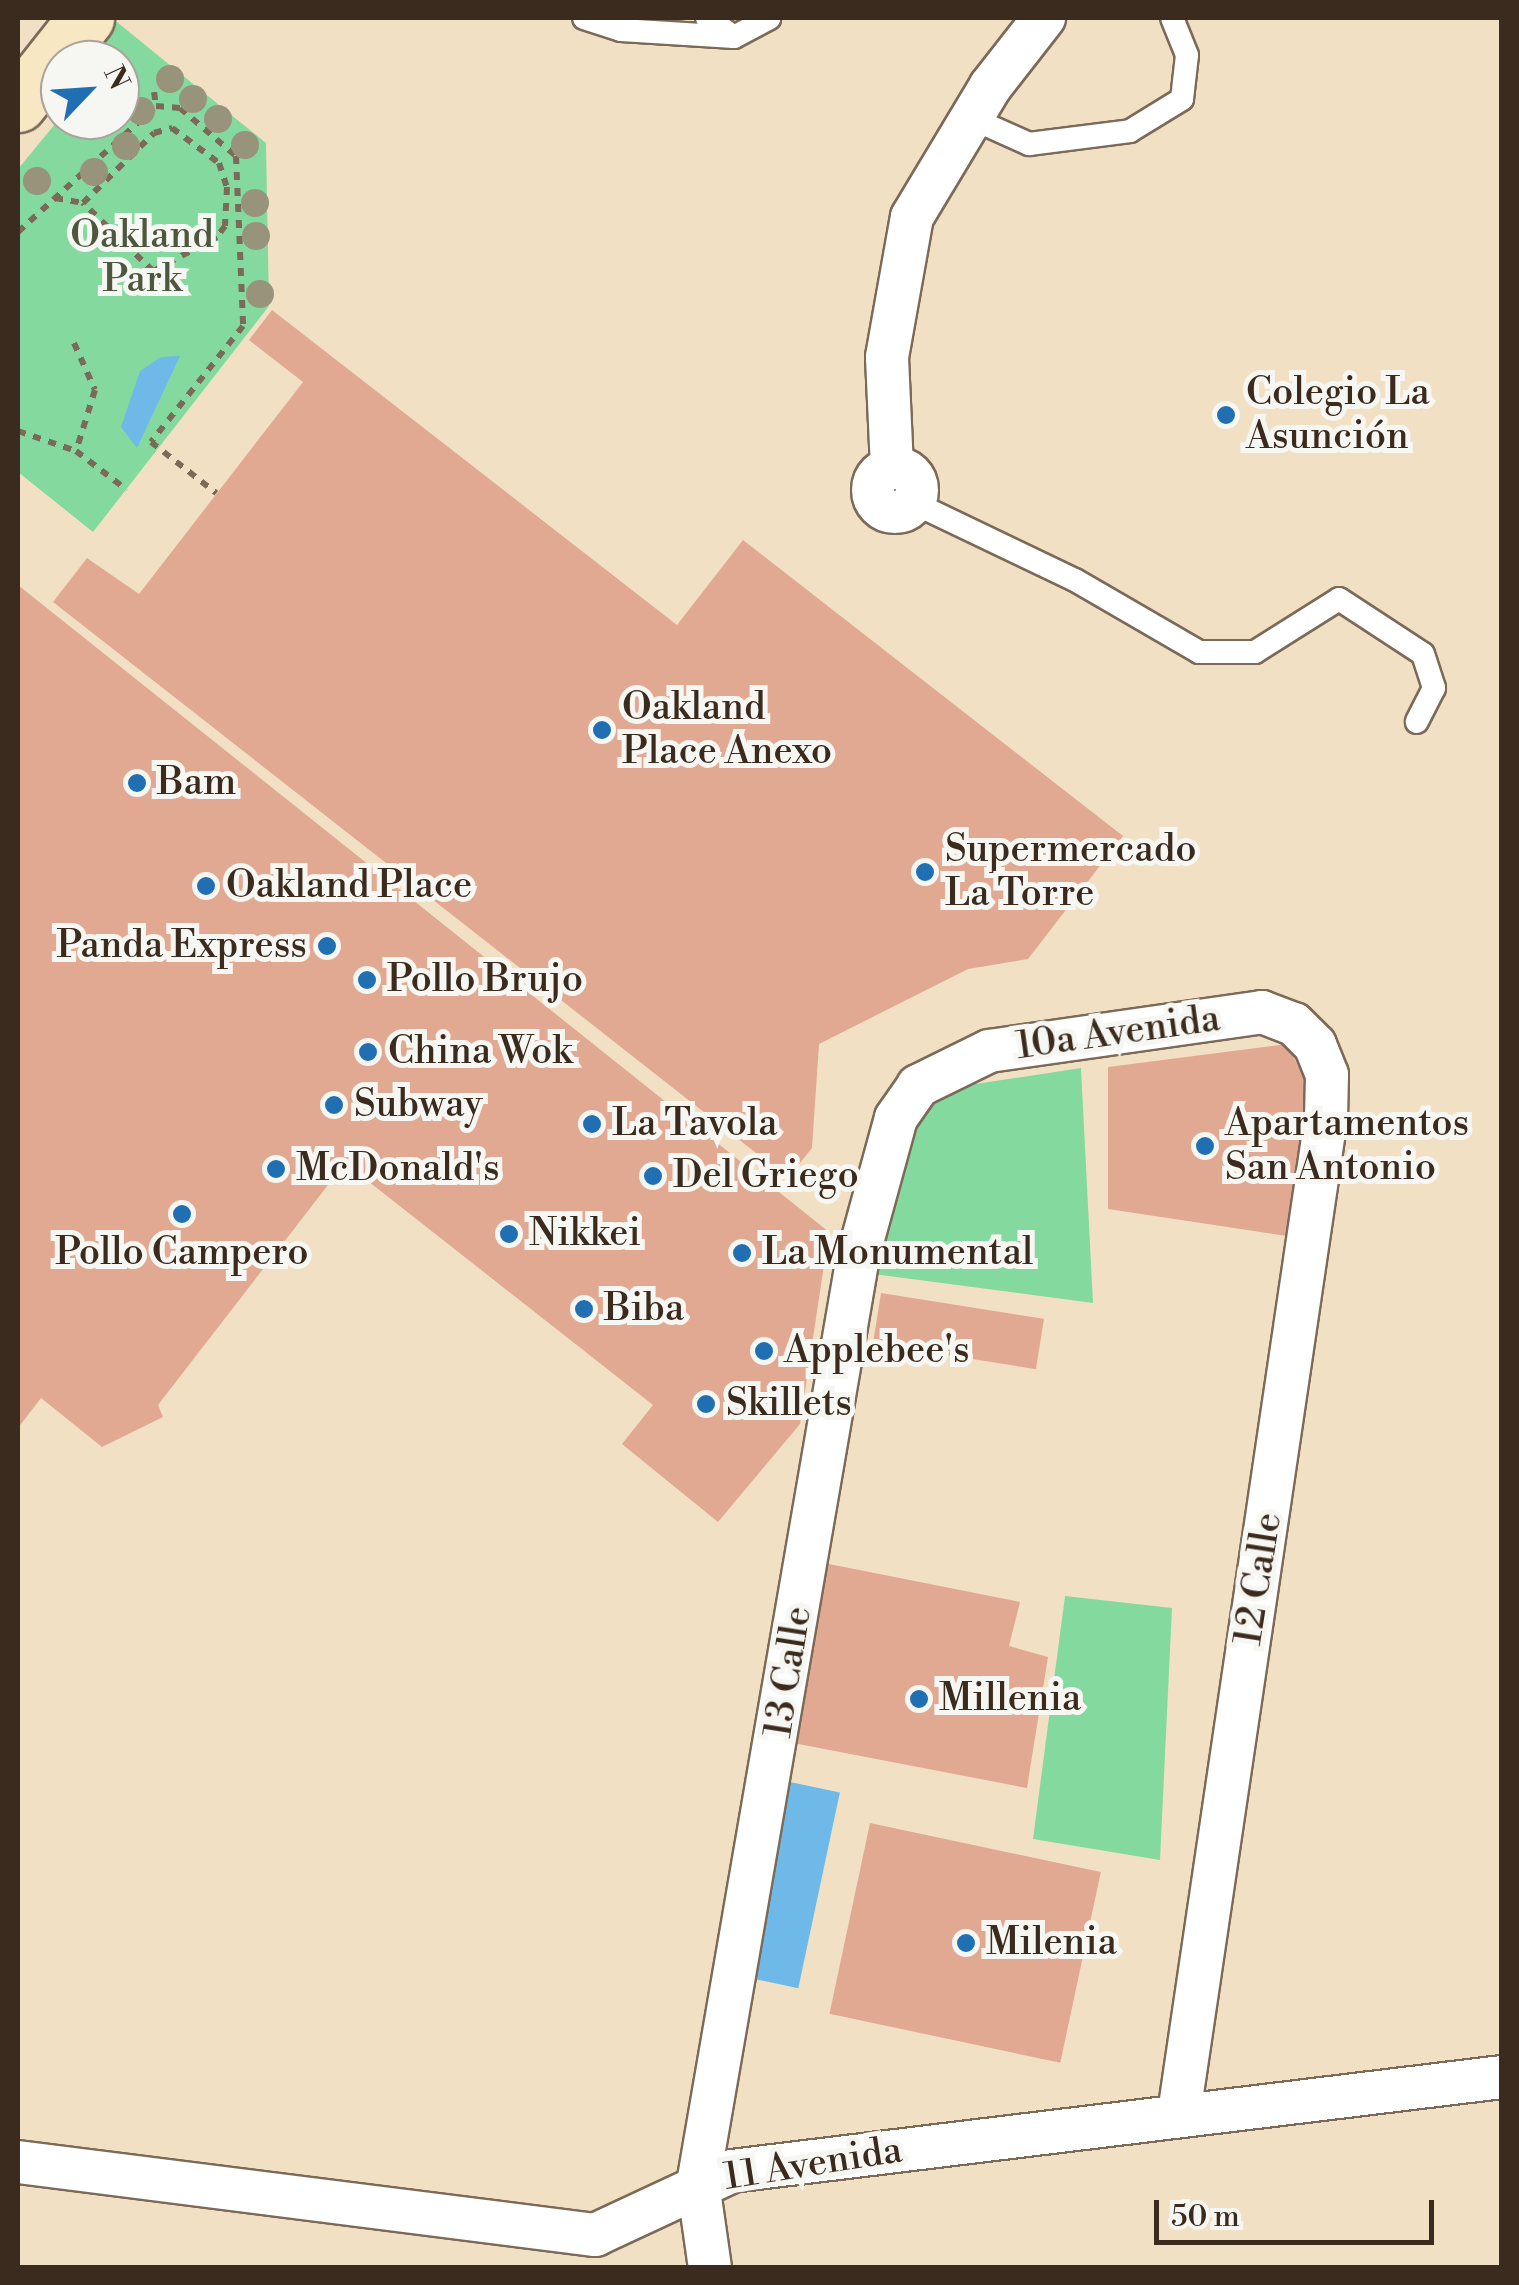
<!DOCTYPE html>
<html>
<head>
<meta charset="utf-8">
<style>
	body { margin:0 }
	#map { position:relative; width:1519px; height:2285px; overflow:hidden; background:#f2e0c5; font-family:"Libre Bodoni",serif }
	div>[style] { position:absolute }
	.green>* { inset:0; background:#84da9e }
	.water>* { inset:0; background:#6fb9e8; transform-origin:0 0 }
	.building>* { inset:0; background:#e2a992; transform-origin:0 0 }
	.path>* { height:6px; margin-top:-3px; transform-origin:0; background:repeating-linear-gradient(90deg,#7b6a58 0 8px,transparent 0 16px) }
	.roads { filter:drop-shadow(2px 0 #7b6a58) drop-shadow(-2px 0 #7b6a58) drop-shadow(0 2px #7b6a58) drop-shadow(0 -2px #7b6a58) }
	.service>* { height:22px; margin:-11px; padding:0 11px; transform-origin:11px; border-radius:11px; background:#fff }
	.minor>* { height:42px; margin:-21px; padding:0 21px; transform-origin:21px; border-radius:21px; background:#fff }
	.minor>.ring { margin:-21px; padding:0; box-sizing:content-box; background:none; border:42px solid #fff; border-radius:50% }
	.secondary>* { height:55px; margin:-27.5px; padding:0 27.5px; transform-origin:27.5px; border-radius:27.5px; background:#f7e8c3 }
	.trees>* { width:28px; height:28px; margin:-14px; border-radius:50%; background:#97947b }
	.dots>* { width:28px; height:28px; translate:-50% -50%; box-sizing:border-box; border:5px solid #f6f6f2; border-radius:50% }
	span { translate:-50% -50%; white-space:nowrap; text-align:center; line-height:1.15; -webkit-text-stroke:10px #f6f6f2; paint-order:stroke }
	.park-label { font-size:38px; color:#4d563e }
	.poi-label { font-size:38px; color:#3b2a1e }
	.left { translate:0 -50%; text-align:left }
	.right { translate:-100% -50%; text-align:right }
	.street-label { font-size:38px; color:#3b2a1e }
	.frame { position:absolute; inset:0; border:20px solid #3b2a1e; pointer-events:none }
	.north { position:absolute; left:40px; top:40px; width:100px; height:100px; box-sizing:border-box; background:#f6f6f2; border:2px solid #aba49d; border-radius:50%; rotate:65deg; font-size:28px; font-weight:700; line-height:40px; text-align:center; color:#3b2a1e }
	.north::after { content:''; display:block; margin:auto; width:35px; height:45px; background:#1f6fb2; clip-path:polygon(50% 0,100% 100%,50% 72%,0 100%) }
	.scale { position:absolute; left:1154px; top:2200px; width:280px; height:45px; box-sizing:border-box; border:5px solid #3b2a1e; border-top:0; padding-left:12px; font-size:30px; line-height:35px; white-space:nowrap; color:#3b2a1e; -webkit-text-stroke:8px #f6f6f2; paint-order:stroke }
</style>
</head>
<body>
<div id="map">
	<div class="green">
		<div style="clip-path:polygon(112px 18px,266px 143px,269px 306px,93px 532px,18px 472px,18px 169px,60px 118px,120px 120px,120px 60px,98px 60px)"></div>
		<div style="clip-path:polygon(1081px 1068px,1093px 1303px,858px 1272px,901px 1123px,956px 1087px)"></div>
		<div style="clip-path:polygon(1065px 1596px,1172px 1608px,1160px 1860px,1033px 1839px)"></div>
	</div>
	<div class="water">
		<div style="clip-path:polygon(180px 356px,137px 448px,121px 427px,140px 371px,161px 357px)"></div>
		<div style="left:790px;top:1782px;width:51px;height:200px;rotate:12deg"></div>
	</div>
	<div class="building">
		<div style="clip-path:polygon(272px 310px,677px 625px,743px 540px,1123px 836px,1028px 959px,968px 969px,819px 1044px,812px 1148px,788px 1178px,53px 602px,87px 558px,139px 594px,303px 382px,249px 340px)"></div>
		<div style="clip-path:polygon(18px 585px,829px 1232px,800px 1424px,718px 1522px,622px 1444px,653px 1405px,345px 1163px,158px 1405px,163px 1417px,102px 1447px,41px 1398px,18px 1428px)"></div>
		<div style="clip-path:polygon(1287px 1044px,1307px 1084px,1293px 1237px,1108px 1209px,1108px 1067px)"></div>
		<div style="left:881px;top:1293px;width:165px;height:51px;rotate:9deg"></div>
		<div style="clip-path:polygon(824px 1563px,1020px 1602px,1009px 1646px,1048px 1657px,1027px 1788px,788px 1742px)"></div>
		<div style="left:870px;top:1823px;width:236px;height:195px;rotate:12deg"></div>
	</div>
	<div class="path">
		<div style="left:154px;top:92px;width:14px;rotate:82deg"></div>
		<div style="left:172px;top:128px;width:59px;rotate:36.7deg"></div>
		<div style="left:219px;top:163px;width:25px;rotate:72deg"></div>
		<div style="left:227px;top:187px;width:39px;rotate:93deg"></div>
		<div style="left:225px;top:226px;width:14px;rotate:126deg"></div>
		<div style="left:217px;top:237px;width:72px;rotate:152deg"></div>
		<div style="left:153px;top:271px;width:98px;rotate:-135.8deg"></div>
		<div style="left:83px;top:203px;width:100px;rotate:-44.6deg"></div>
		<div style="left:154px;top:133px;width:19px;rotate:-16deg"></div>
		<div style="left:55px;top:198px;width:28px;rotate:10deg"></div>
		<div style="left:18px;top:232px;width:187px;rotate:-42.4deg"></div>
		<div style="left:156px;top:106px;width:24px;rotate:5deg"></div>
		<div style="left:180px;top:108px;width:74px;rotate:40.6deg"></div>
		<div style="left:236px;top:156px;width:170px;rotate:87.6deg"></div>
		<div style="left:243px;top:326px;width:148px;rotate:128.4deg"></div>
		<div style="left:151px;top:442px;width:83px;rotate:38.1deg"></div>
		<div style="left:74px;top:343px;width:51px;rotate:65.9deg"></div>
		<div style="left:95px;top:390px;width:64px;rotate:107.3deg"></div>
		<div style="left:18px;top:431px;width:61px;rotate:19deg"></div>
		<div style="left:76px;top:451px;width:64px;rotate:37.4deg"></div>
	</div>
	<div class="roads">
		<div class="service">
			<div style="left:584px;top:18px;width:39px;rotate:18deg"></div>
			<div style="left:621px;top:30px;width:113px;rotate:3.5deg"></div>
			<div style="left:707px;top:18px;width:33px;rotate:35deg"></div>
			<div style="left:734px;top:37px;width:40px;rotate:-28deg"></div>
			<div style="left:971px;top:118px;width:64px;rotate:24.1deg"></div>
			<div style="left:1029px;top:144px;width:102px;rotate:-7.3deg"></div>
			<div style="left:1130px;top:131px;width:61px;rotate:-31.6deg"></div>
			<div style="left:1182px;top:99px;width:44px;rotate:-83.5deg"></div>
			<div style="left:1187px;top:55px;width:40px;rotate:-112deg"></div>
			<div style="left:914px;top:503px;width:178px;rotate:25.6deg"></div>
			<div style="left:1075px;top:580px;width:143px;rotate:30.1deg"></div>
			<div style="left:1199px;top:652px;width:56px"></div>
			<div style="left:1255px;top:652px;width:99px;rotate:-32.2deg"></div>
			<div style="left:1339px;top:599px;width:100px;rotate:33.2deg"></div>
			<div style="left:1423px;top:654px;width:36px;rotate:72deg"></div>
			<div style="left:1434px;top:688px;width:38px;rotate:117deg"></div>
		</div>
		<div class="minor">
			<div class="ring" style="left:873px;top:468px;width:2px;height:2px"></div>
			<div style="left:892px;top:468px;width:111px;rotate:-92.6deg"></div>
			<div style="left:887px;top:357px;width:142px;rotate:-79.9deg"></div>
			<div style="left:912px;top:217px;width:152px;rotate:-59deg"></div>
			<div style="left:990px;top:87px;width:88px;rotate:-52deg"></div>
			<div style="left:18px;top:2162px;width:582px;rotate:7.21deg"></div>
			<div style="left:595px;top:2235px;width:151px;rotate:-25deg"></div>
			<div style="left:732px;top:2171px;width:776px;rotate:-6.96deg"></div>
			<div style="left:710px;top:2268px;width:85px;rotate:-98.1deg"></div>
			<div style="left:698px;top:2184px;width:941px;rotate:-80.21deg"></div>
			<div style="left:858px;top:1257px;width:144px;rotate:-74.7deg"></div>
			<div style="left:896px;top:1118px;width:39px;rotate:-55deg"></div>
			<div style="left:918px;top:1086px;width:79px;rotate:-26.2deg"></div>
			<div style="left:989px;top:1051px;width:276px;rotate:-8.1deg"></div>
			<div style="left:1262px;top:1012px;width:34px;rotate:21deg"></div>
			<div style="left:1294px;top:1024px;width:30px;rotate:45deg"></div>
			<div style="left:1315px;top:1045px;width:32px;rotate:68deg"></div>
			<div style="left:1327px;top:1075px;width:43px;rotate:91.3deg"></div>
			<div style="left:1326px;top:1118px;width:1007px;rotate:98.4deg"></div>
		</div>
		<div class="secondary">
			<div style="left:18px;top:104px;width:110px;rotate:-51.7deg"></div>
		</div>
	</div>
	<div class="trees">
		<div style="left:170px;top:79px"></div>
		<div style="left:193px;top:99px"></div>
		<div style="left:141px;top:111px"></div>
		<div style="left:218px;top:119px"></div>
		<div style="left:245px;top:145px"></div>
		<div style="left:126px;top:146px"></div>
		<div style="left:94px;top:172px"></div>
		<div style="left:37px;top:181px"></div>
		<div style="left:255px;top:203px"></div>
		<div style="left:256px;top:236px"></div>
		<div style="left:260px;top:294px"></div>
	</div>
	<div class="dots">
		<div style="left:1226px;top:415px;background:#1f6fb2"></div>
		<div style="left:602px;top:730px;background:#1f6fb2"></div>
		<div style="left:137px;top:783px;background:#1f6fb2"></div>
		<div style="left:925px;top:872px;background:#1f6fb2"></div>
		<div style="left:206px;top:886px;background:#1f6fb2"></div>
		<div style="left:327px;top:946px;background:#1f6fb2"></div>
		<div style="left:367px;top:980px;background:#1f6fb2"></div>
		<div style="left:368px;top:1052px;background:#1f6fb2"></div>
		<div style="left:334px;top:1105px;background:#1f6fb2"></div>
		<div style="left:592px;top:1124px;background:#1f6fb2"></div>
		<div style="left:1205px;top:1146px;background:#1f6fb2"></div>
		<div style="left:276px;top:1169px;background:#1f6fb2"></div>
		<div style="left:653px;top:1176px;background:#1f6fb2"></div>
		<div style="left:182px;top:1214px;background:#1f6fb2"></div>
		<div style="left:509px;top:1234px;background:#1f6fb2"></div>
		<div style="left:742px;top:1253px;background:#1f6fb2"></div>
		<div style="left:584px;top:1309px;background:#1f6fb2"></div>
		<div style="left:764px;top:1351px;background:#1f6fb2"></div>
		<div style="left:706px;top:1404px;background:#1f6fb2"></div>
		<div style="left:919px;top:1699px;background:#1f6fb2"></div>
		<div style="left:966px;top:1943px;background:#1f6fb2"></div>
	</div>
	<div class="park-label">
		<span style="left:142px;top:258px">Oakland<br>Park</span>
	</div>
	<div class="poi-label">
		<span class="left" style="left:1246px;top:415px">Colegio La<br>Asunción</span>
		<span class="left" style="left:622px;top:730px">Oakland<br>Place Anexo</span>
		<span class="left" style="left:157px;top:783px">Bam</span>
		<span class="left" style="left:945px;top:872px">Supermercado<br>La Torre</span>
		<span class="left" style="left:226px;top:886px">Oakland Place</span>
		<span class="right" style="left:307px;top:946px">Panda Express</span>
		<span class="left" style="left:387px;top:980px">Pollo Brujo</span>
		<span class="left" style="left:388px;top:1052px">China Wok</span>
		<span class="left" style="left:354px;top:1105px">Subway</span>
		<span class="left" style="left:612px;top:1124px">La Tavola</span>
		<span class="left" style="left:1225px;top:1146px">Apartamentos<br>San Antonio</span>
		<span class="left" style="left:296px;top:1169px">McDonald's</span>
		<span class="left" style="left:673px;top:1176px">Del Griego</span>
		<span class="left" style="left:529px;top:1234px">Nikkei</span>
		<span style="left:182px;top:1253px">Pollo Campero</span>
		<span class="left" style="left:762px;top:1253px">La Monumental</span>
		<span class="left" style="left:604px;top:1309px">Biba</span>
		<span class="left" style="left:784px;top:1351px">Applebee's</span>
		<span class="left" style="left:726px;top:1404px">Skillets</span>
		<span class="left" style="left:939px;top:1699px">Millenia</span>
		<span class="left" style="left:986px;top:1943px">Milenia</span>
	</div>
	<div class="street-label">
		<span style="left:1118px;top:1033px;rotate:-8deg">10a Avenida</span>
		<span style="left:1259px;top:1579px;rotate:-81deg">12 Calle</span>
		<span style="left:789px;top:1672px;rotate:-81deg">13 Calle</span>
		<span style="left:813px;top:2164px;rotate:-9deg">11 Avenida</span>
	</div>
	<div class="frame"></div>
	<div class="north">N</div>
	<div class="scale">50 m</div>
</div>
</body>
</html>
